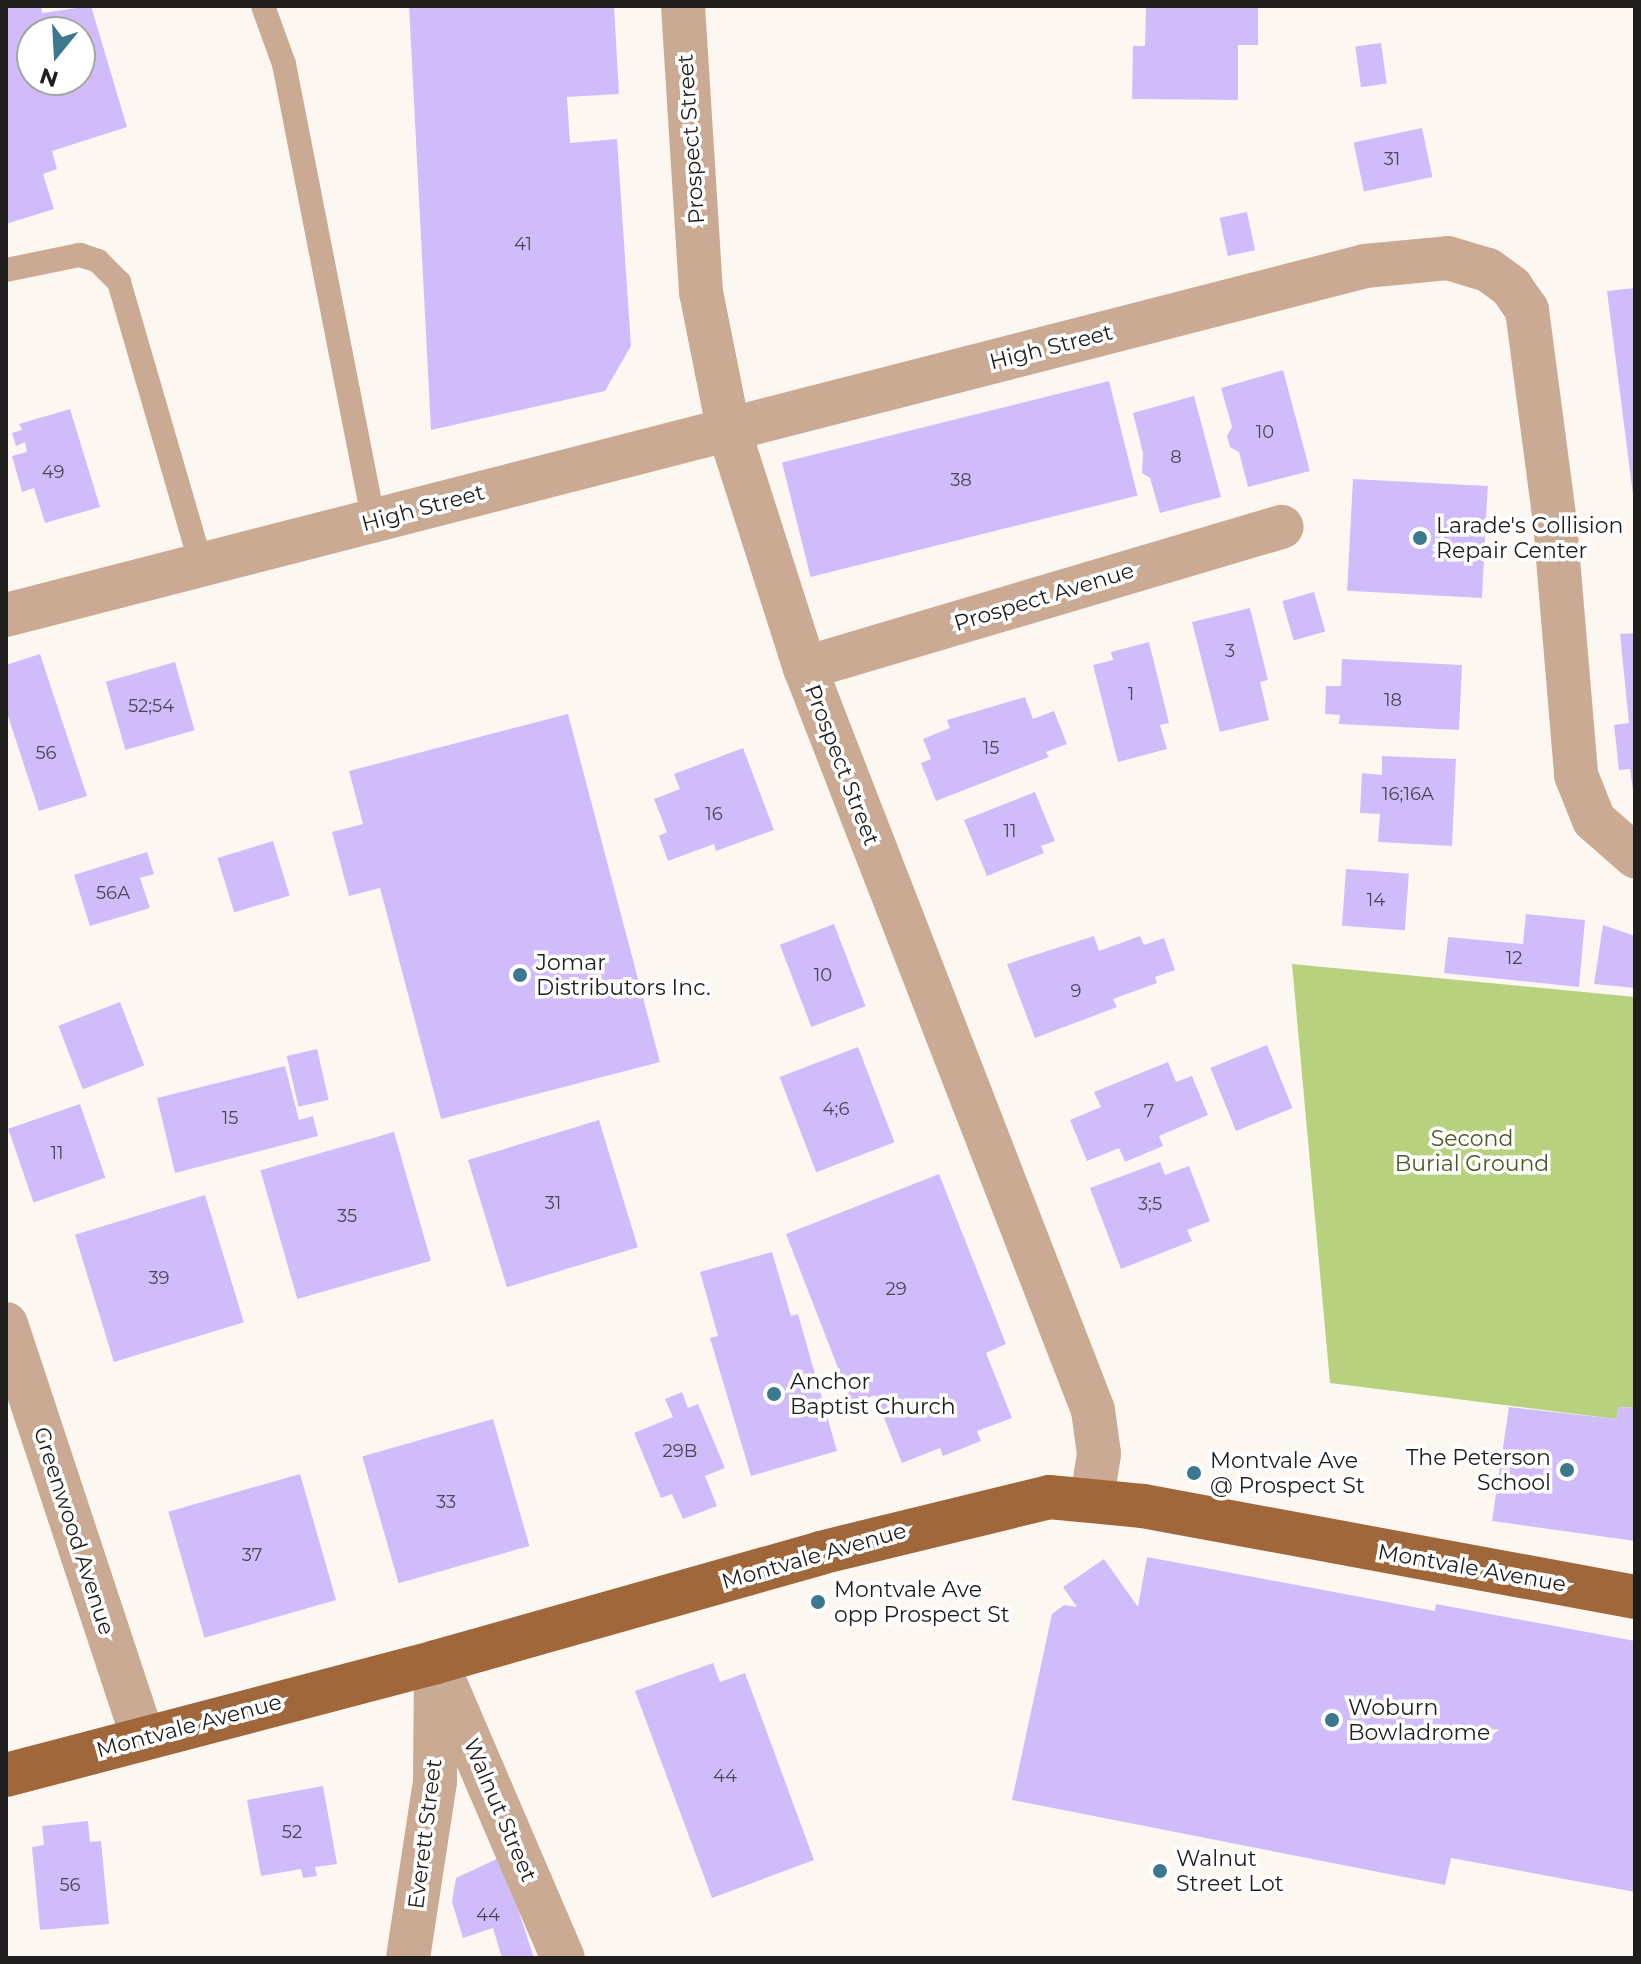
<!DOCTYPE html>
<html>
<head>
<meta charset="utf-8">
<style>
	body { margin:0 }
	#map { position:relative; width:1641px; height:1964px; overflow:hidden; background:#fdf7f2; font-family:Montserrat,sans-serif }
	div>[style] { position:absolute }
	.green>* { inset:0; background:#b7d17e }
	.building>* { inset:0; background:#d1bcfb; transform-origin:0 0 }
	.service>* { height:24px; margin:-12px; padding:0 12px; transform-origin:12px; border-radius:12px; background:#cbaa93 }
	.minor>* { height:44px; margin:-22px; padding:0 22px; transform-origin:22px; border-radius:22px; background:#cbaa93 }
	.primary>* { height:44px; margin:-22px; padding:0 22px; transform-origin:22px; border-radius:22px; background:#a0673b }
	.dots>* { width:22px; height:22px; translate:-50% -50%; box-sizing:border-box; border:4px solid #fff; border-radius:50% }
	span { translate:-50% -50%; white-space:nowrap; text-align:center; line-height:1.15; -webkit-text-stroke:7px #fff; paint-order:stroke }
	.number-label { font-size:18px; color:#4c4654 }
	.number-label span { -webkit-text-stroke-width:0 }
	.street-label { font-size:22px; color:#201e1d }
	.poi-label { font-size:22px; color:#201e1d }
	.left { translate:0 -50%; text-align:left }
	.right { translate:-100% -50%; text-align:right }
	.park-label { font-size:22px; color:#4b5b20 }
	.frame { position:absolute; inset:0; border:8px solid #201e1d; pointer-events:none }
	.north { position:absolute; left:16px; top:16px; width:80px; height:80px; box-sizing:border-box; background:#fff; border:2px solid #a6a5a5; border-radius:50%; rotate:198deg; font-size:22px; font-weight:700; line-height:32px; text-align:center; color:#201e1d }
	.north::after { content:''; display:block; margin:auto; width:28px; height:36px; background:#3c7890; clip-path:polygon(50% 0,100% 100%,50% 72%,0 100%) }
</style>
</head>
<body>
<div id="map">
	<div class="green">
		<div style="clip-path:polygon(1292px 964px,1635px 997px,1635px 1408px,1619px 1407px,1616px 1419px,1330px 1383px)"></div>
	</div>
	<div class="building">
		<div style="clip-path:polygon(evenodd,6px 6px,41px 6px,42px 13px,91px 6px,127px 127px,52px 151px,57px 169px,43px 174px,54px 209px,6px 224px,6px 6px,32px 32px,80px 32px,80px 80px,32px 80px,32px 32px)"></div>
		<div style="clip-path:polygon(409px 6px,614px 6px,619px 94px,567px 97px,570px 143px,617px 139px,631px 346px,605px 391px,431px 430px)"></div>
		<div style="clip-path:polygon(1146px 6px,1258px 6px,1258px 45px,1238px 45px,1238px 100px,1132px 99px,1133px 46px,1145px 46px)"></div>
		<div style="left:1381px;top:43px;width:41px;height:26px;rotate:82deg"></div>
		<div style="left:1422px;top:128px;width:50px;height:70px;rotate:78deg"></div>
		<div style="left:1247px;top:212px;width:39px;height:28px;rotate:78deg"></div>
		<div style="clip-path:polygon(1635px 288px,1635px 495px,1633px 495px,1607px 291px)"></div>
		<div style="clip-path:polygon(1283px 370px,1310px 471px,1248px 487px,1239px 452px,1230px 447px,1227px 436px,1232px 427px,1221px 388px)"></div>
		<div style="left:1109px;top:381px;width:118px;height:337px;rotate:76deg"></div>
		<div style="clip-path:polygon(1194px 396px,1221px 497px,1160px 513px,1150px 478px,1142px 473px,1143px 453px,1133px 413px)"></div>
		<div style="clip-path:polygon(70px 409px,100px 507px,45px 523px,34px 488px,22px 492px,12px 456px,27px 452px,25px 442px,16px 446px,12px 433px,22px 430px,19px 424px)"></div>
		<div style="left:1353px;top:479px;width:135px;height:112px;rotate:3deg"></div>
		<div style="left:1314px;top:592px;width:41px;height:33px;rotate:74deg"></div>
		<div style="clip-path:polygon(1250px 608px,1268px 680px,1260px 682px,1269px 720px,1220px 732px,1192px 622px)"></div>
		<div style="clip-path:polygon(1635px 633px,1635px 791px,1633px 791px,1630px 769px,1619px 770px,1614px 725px,1629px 723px,1620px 634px)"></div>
		<div style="clip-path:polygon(1149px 642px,1169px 723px,1160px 725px,1167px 749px,1118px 762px,1093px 665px,1113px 660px,1111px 652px)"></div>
		<div style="clip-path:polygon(40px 654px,87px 796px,39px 811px,6px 710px,6px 665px)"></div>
		<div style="clip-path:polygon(1342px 659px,1462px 665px,1459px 730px,1339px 724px,1340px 715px,1325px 714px,1326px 686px,1341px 686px)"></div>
		<div style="left:175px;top:662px;width:71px;height:72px;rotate:74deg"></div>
		<div style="clip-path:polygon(1025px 697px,1033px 719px,1054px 711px,1067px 744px,1046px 752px,1049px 757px,936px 801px,921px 763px,931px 759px,923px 739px,950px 728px,947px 720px)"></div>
		<div style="clip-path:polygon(568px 714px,660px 1062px,441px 1119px,380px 888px,349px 896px,332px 832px,363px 824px,349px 771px)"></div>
		<div style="clip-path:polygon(743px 748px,774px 830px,716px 851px,714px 844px,668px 861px,659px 836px,667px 832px,654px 799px,680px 789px,674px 774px)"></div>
		<div style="clip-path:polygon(1382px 756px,1456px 759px,1452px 846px,1378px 842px,1380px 814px,1360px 813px,1362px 773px,1382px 775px)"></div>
		<div style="clip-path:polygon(1035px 792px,1055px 841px,1041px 846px,1044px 853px,987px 876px,964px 820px)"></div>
		<div style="left:273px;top:841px;width:57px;height:58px;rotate:73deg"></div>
		<div style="clip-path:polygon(147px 852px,154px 874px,140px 878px,150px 908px,90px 926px,74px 875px)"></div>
		<div style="left:1346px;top:869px;width:63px;height:57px;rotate:4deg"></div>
		<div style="clip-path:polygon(1526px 914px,1585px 920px,1579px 987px,1444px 973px,1448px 937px,1523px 944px)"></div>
		<div style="left:834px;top:924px;width:88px;height:58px;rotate:69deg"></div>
		<div style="clip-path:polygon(1603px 925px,1635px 936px,1635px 988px,1594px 984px)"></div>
		<div style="clip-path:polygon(1094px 936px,1099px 951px,1140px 936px,1144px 945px,1164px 938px,1175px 970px,1155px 977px,1157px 983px,1113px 999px,1117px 1007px,1035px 1038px,1007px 964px)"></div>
		<div style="left:120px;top:1002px;width:68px;height:66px;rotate:69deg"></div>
		<div style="left:1267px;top:1045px;width:68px;height:61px;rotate:68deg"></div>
		<div style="left:858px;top:1047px;width:102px;height:84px;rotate:69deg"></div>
		<div style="left:317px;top:1049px;width:52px;height:31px;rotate:77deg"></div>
		<div style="clip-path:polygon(1168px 1062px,1176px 1082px,1192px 1076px,1208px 1115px,1159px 1136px,1163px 1146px,1125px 1162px,1119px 1148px,1087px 1161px,1070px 1120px,1101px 1107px,1094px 1092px)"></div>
		<div style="clip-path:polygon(285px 1066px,299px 1120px,313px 1116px,318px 1136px,175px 1173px,157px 1098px)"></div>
		<div style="left:80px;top:1104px;width:78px;height:76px;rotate:71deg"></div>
		<div style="left:599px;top:1120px;width:133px;height:137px;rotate:73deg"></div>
		<div style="left:394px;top:1132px;width:134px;height:139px;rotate:74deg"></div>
		<div style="clip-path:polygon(1160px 1162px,1165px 1175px,1189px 1166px,1210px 1221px,1187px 1230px,1192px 1241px,1121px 1269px,1090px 1188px)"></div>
		<div style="clip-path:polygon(939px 1174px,1006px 1344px,986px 1353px,1012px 1418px,977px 1431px,981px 1441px,943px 1456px,940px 1448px,902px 1463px,875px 1395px,852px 1404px,786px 1234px)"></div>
		<div style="left:205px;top:1195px;width:133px;height:136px;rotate:73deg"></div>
		<div style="clip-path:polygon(772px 1252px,791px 1316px,798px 1314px,837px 1451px,751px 1476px,710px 1338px,718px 1336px,700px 1272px)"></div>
		<div style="clip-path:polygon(682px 1392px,688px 1408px,698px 1404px,725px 1468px,705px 1476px,717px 1506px,683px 1519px,672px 1494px,661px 1498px,634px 1433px,673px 1417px,665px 1399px)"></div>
		<div style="clip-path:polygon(1509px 1407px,1616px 1419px,1619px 1407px,1635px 1408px,1635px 1541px,1492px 1521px)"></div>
		<div style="left:493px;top:1419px;width:132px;height:136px;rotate:74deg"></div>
		<div style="left:300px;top:1474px;width:131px;height:137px;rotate:74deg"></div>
		<div style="clip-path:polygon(1147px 1557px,1435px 1611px,1436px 1604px,1635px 1641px,1635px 1892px,1451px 1858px,1445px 1885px,1012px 1800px,1052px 1614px,1064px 1605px,1077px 1607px,1063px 1587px,1104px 1559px,1138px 1607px)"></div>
		<div style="clip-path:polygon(713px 1663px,720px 1682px,745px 1673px,814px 1860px,712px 1898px,635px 1691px)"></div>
		<div style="clip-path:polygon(323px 1786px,337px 1864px,315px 1867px,317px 1876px,303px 1878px,301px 1869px,261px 1876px,247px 1800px)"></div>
		<div style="clip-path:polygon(88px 1821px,90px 1842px,101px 1841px,109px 1924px,40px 1930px,32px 1847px,44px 1845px,42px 1826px)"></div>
		<div style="clip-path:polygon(501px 1857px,534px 1958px,502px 1958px,493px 1928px,463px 1938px,452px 1902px,456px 1878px)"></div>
	</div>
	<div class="service">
		<div style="left:263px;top:6px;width:62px;rotate:70.1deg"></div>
		<div style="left:284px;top:64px;width:466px;rotate:78.9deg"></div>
		<div style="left:6px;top:270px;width:76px;rotate:-11.5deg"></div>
		<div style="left:80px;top:255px;width:19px;rotate:18deg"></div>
		<div style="left:98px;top:261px;width:30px;rotate:45deg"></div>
		<div style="left:119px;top:282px;width:295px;rotate:73.8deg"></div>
	</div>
	<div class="minor">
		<div style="left:683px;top:6px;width:287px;rotate:86.4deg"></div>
		<div style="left:701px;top:292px;width:138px;rotate:78.7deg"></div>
		<div style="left:728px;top:427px;width:253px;rotate:72.3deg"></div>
		<div style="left:805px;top:668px;width:796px;rotate:68.79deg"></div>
		<div style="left:1093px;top:1410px;width:44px;rotate:82.2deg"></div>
		<div style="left:1099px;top:1454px;width:45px;rotate:99deg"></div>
		<div style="left:6px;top:615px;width:1403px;rotate:-14.4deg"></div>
		<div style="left:1365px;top:266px;width:83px;rotate:-5.5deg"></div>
		<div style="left:1448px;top:258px;width:42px;rotate:16.7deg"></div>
		<div style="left:1488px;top:270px;width:29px;rotate:36deg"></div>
		<div style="left:1511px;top:287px;width:28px;rotate:55deg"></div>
		<div style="left:1527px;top:310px;width:215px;rotate:82.5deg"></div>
		<div style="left:1555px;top:523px;width:253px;rotate:85.2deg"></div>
		<div style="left:1576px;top:775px;width:48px;rotate:68.2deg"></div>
		<div style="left:1594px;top:820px;width:55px;rotate:41.3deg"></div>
		<div style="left:805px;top:668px;width:497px;rotate:-16.5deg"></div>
		<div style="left:6px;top:1324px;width:436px;rotate:71.7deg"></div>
		<div style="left:436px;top:1662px;width:322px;rotate:66.8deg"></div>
		<div style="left:408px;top:1958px;width:179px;rotate:-81.3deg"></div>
		<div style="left:435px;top:1781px;width:105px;rotate:-89.5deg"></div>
	</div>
	<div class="primary">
		<div style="left:6px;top:1775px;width:445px;rotate:-14.7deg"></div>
		<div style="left:436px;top:1662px;width:399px;rotate:-15.8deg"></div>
		<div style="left:820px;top:1553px;width:236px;rotate:-13.7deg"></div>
		<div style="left:1049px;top:1497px;width:94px;rotate:5.5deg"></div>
		<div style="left:1143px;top:1506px;width:500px;rotate:10.48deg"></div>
	</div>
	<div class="dots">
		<div style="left:1420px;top:538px;background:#3c7890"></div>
		<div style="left:520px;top:975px;background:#3c7890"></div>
		<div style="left:774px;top:1394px;background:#3c7890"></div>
		<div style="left:1567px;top:1470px;background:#3c7890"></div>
		<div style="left:1194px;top:1473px;background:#3c7890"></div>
		<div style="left:818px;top:1602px;background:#3c7890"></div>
		<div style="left:1332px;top:1720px;background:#3c7890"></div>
		<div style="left:1160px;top:1871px;background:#3c7890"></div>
	</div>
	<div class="number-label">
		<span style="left:1392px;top:159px">31</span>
		<span style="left:523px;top:244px">41</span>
		<span style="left:1265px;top:432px">10</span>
		<span style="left:1176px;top:457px">8</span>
		<span style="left:53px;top:472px">49</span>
		<span style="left:961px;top:480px">38</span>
		<span style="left:1230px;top:651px">3</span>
		<span style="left:1131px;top:694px">1</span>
		<span style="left:1393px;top:700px">18</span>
		<span style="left:151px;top:706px">52;54</span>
		<span style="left:991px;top:748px">15</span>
		<span style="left:46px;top:753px">56</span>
		<span style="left:1408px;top:794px">16;16A</span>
		<span style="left:714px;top:814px">16</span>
		<span style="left:1010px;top:831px">11</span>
		<span style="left:113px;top:893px">56A</span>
		<span style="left:1376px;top:900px">14</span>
		<span style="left:1514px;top:958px">12</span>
		<span style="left:823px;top:975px">10</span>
		<span style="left:1076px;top:991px">9</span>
		<span style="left:836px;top:1109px">4;6</span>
		<span style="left:1149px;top:1111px">7</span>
		<span style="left:230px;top:1118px">15</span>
		<span style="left:57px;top:1153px">11</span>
		<span style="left:553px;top:1203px">31</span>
		<span style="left:1150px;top:1204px">3;5</span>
		<span style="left:347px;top:1216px">35</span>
		<span style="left:159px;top:1278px">39</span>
		<span style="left:896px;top:1289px">29</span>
		<span style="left:680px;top:1451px">29B</span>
		<span style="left:446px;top:1502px">33</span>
		<span style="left:252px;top:1555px">37</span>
		<span style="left:725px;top:1776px">44</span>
		<span style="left:292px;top:1832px">52</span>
		<span style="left:70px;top:1885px">56</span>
		<span style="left:488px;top:1915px">44</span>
	</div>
	<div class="street-label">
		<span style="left:691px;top:139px;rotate:-94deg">Prospect Street</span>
		<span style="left:1051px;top:347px;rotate:-14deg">High Street</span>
		<span style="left:423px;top:508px;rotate:-15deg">High Street</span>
		<span style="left:1044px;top:597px;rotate:-17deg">Prospect Avenue</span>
		<span style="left:842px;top:765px;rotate:69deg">Prospect Street</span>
		<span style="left:74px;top:1531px;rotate:72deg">Greenwood Avenue</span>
		<span style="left:814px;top:1556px;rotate:-16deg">Montvale Avenue</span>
		<span style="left:1472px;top:1568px;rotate:10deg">Montvale Avenue</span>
		<span style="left:189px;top:1726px;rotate:-15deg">Montvale Avenue</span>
		<span style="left:500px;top:1810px;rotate:67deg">Walnut Street</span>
		<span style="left:425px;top:1834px;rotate:-83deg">Everett Street</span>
	</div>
	<div class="poi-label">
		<span class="left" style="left:1436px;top:538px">Larade's Collision<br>Repair Center</span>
		<span class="left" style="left:536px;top:975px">Jomar<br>Distributors Inc.</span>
		<span class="left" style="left:790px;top:1394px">Anchor<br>Baptist Church</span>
		<span class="right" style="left:1551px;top:1470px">The Peterson<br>School</span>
		<span class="left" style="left:1210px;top:1473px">Montvale Ave<br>@ Prospect St</span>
		<span class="left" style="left:834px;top:1602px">Montvale Ave<br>opp Prospect St</span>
		<span class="left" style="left:1348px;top:1720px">Woburn<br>Bowladrome</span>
		<span class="left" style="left:1176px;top:1871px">Walnut<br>Street Lot</span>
	</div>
	<div class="park-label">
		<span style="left:1472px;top:1151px">Second<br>Burial Ground</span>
	</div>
	<div class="frame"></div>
	<div class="north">N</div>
</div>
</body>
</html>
